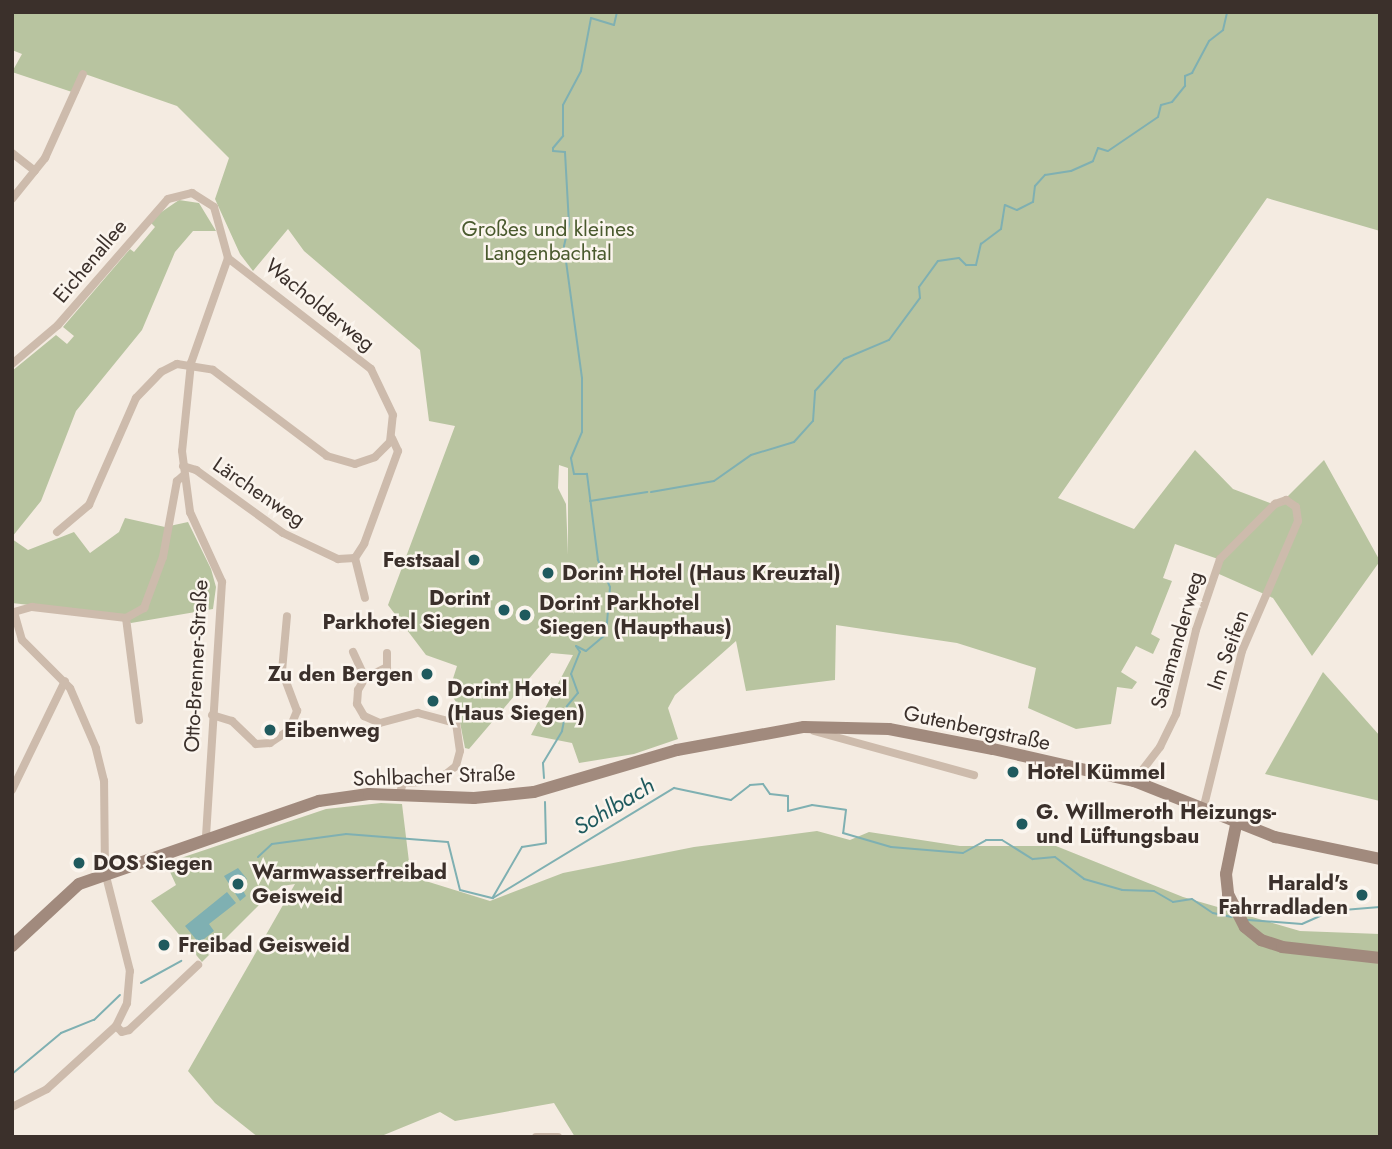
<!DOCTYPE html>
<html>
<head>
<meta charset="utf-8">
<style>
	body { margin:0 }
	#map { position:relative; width:1392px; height:1149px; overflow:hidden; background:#f4ebe1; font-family:Jost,sans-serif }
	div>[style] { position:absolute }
	.green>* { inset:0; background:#b8c4a0 }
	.water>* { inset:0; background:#7fb0b2 }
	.stream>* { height:2px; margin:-1px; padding:0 1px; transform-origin:1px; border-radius:1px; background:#7fb0b2 }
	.street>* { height:8px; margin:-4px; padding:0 4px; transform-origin:4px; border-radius:4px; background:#cdbbac }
	.secondary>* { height:12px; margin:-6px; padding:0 6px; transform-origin:6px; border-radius:6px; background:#a18a7d }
	.dots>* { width:19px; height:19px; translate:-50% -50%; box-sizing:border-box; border:4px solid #fbf5ee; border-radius:50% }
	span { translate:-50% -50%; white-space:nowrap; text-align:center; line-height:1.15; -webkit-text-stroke:5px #fbf5ee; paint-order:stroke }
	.park-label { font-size:21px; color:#4a5a2e }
	.street-label { font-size:21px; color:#3b302b }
	.poi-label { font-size:21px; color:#3b302b; font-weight:700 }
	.right { translate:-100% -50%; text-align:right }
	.left { translate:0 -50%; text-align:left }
	.water-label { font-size:23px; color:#1f5a5e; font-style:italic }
	.frame { position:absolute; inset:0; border:14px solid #3b302b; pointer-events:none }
</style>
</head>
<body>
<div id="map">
	<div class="green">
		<div style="clip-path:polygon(evenodd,12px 12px,1380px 12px,1380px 231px,1267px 198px,1058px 498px,1134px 529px,1195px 450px,1233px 489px,1278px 506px,1324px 460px,1380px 561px,1312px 656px,1273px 598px,1219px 574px,1218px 559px,1175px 544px,1163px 578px,1172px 581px,1151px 634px,1160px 639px,1153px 654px,1136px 646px,1121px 672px,1137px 682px,1132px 689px,1117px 687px,1111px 724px,1076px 729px,1028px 708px,1036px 668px,957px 643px,836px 625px,835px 680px,746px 691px,736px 641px,675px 695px,668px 708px,678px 739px,634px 754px,579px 763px,572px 743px,531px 735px,573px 655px,551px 653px,469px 749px,465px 748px,456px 702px,449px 691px,457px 666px,426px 655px,388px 605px,455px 426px,429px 421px,420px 350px,304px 251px,288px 229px,253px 271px,240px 254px,215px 199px,229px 158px,177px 106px,85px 74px,78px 94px,12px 72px,22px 54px,12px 50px,12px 12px,559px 465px,568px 468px,568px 555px,566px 504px,558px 488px,559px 465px)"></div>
		<div style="clip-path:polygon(179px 200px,199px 203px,216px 231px,193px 231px,175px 252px,142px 330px,76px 411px,41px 501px,12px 537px,12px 371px,56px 335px,67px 344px,74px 336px,63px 327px,130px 249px,134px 252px,155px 227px,151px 223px,160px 213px)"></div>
		<div style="clip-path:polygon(125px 518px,165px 527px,188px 522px,211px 569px,216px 587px,213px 609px,131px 623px,117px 615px,12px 603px,12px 539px,28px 550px,74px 532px,90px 553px,119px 532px)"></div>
		<div style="clip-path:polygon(1323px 672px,1380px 736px,1380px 801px,1265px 774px)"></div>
		<div style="clip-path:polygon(381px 803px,402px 804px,410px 870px,352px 878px,416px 878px,490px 901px,563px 873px,694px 847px,817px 831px,850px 840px,869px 832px,960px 846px,1056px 846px,1183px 897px,1300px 931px,1380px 934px,1380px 1137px,575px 1137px,554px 1103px,455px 1121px,440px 1112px,379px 1137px,258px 1137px,215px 1103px,188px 1071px,295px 884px,282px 886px,259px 905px,202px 962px,151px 901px,176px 885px,166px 863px,326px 809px)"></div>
	</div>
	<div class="water">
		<div style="clip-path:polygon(238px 868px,247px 879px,240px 885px,246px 896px,240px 901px,224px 876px)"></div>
		<div style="clip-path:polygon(227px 892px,236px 903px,209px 924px,214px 931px,199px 943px,185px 926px)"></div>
	</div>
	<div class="stream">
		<div style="left:651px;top:492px;width:64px;rotate:-9.9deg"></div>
		<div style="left:714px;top:481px;width:45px;rotate:-35.1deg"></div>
		<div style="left:751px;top:455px;width:45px;rotate:-16.8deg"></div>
		<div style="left:794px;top:442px;width:28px;rotate:-48deg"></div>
		<div style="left:813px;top:421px;width:30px;rotate:-86deg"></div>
		<div style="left:815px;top:391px;width:43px;rotate:-47.8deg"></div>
		<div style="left:844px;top:359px;width:49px;rotate:-22.9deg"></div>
		<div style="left:889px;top:340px;width:52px;rotate:-53.6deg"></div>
		<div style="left:920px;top:298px;width:11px;rotate:-95deg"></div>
		<div style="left:919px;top:287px;width:32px;rotate:-54deg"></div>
		<div style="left:938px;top:261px;width:21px;rotate:-8deg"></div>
		<div style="left:959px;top:258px;width:10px;rotate:45deg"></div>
		<div style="left:966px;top:265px;width:10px"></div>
		<div style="left:976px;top:265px;width:22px;rotate:-77deg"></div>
		<div style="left:981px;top:244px;width:25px;rotate:-37deg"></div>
		<div style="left:1001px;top:229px;width:24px;rotate:-81deg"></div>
		<div style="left:1005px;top:205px;width:13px;rotate:23deg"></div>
		<div style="left:1017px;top:210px;width:18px;rotate:-27deg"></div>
		<div style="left:1033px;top:202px;width:16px;rotate:-83deg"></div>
		<div style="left:1035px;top:186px;width:15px;rotate:-48deg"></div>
		<div style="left:1045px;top:175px;width:26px;rotate:-9deg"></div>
		<div style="left:1071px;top:171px;width:24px;rotate:-24deg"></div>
		<div style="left:1093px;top:161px;width:14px;rotate:-69deg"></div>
		<div style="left:1098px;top:148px;width:10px;rotate:17deg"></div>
		<div style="left:1108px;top:151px;width:60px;rotate:-34.2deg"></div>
		<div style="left:1158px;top:117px;width:12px;rotate:-76deg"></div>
		<div style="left:1161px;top:105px;width:11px;rotate:-15deg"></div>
		<div style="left:1172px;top:102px;width:21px;rotate:-51deg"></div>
		<div style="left:1185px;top:86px;width:10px;rotate:-90deg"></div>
		<div style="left:1185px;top:76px;width:8px;rotate:-23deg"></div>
		<div style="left:1192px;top:73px;width:36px;rotate:-62deg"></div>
		<div style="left:1209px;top:41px;width:18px;rotate:-38deg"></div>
		<div style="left:1223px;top:30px;width:18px;rotate:-77deg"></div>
		<div style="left:590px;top:501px;width:58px;rotate:-9deg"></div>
		<div style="left:544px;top:778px;width:15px;rotate:-94deg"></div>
		<div style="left:543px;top:763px;width:37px;rotate:-59deg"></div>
		<div style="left:562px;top:731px;width:25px;rotate:-79deg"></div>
		<div style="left:567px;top:706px;width:17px;rotate:-50deg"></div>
		<div style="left:578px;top:693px;width:20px;rotate:-110deg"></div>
		<div style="left:571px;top:674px;width:24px;rotate:-68deg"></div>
		<div style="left:580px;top:652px;width:7px;rotate:-124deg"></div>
		<div style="left:576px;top:646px;width:11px;rotate:27deg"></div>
		<div style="left:586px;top:651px;width:26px;rotate:-40deg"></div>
		<div style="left:606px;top:634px;width:47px;rotate:-85.1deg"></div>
		<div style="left:610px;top:587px;width:30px;rotate:-114deg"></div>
		<div style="left:598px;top:560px;width:87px;rotate:-97.3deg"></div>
		<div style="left:587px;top:474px;width:13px;rotate:180deg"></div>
		<div style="left:574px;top:474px;width:16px;rotate:-101deg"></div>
		<div style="left:571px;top:458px;width:28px;rotate:-67deg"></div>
		<div style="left:582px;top:432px;width:54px;rotate:-90deg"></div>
		<div style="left:582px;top:378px;width:133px;rotate:-97.8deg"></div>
		<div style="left:564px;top:246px;width:23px;rotate:-77deg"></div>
		<div style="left:569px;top:224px;width:72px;rotate:-93.2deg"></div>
		<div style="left:565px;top:152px;width:12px;rotate:-175deg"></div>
		<div style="left:553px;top:151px;width:3px;rotate:-90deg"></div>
		<div style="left:553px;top:148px;width:16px;rotate:-50deg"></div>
		<div style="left:563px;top:136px;width:31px;rotate:-90deg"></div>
		<div style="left:563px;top:105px;width:38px;rotate:-62deg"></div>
		<div style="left:581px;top:71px;width:54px;rotate:-79.3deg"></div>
		<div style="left:591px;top:18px;width:24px;rotate:17deg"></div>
		<div style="left:614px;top:25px;width:13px;rotate:-77deg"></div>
		<div style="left:258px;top:857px;width:19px;rotate:-43deg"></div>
		<div style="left:272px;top:844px;width:75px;rotate:-7.7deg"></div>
		<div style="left:346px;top:834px;width:102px;rotate:4.5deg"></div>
		<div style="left:448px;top:842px;width:49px;rotate:76deg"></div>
		<div style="left:460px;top:890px;width:34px;rotate:14deg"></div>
		<div style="left:493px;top:898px;width:212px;rotate:-31.3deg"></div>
		<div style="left:674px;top:788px;width:58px;rotate:11.9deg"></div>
		<div style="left:731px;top:800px;width:24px;rotate:-38deg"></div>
		<div style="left:750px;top:785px;width:13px;rotate:-4deg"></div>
		<div style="left:763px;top:784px;width:12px;rotate:55deg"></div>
		<div style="left:770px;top:794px;width:18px;rotate:6deg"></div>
		<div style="left:788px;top:796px;width:15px;rotate:90deg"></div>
		<div style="left:788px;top:811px;width:25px;rotate:-14deg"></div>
		<div style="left:812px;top:805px;width:34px;rotate:8deg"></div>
		<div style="left:846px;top:810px;width:23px;rotate:97deg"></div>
		<div style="left:843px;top:833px;width:50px;rotate:16.3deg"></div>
		<div style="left:891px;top:847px;width:72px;rotate:4.8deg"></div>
		<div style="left:963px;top:853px;width:26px;rotate:-29deg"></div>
		<div style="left:986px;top:840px;width:16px"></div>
		<div style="left:1002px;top:840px;width:36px;rotate:32deg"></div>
		<div style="left:1033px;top:859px;width:22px;rotate:-5deg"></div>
		<div style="left:1055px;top:857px;width:36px;rotate:37deg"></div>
		<div style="left:1084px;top:879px;width:40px;rotate:16deg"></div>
		<div style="left:1122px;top:890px;width:32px;rotate:2deg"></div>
		<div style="left:1154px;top:891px;width:22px;rotate:30deg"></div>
		<div style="left:1173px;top:902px;width:19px;rotate:-9deg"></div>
		<div style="left:1192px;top:899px;width:25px;rotate:34deg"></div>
		<div style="left:1213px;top:913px;width:19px;rotate:12deg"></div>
		<div style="left:493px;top:897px;width:58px;rotate:-59.9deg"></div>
		<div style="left:522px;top:847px;width:24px;rotate:-9deg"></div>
		<div style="left:546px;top:843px;width:41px;rotate:-91.4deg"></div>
		<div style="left:1248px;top:920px;width:54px;rotate:4.2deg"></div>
		<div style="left:1302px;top:924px;width:32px;rotate:-24deg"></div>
		<div style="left:1331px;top:911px;width:49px;rotate:-4.7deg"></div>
		<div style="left:141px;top:983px;width:46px;rotate:-28.8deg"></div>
		<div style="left:12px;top:1074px;width:64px;rotate:-39.9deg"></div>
		<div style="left:61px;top:1033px;width:35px;rotate:-22deg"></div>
		<div style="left:94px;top:1020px;width:36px;rotate:-44deg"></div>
	</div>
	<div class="street">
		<div style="left:12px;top:153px;width:29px;rotate:38deg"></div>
		<div style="left:12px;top:199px;width:53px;rotate:-51.2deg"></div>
		<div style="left:45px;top:158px;width:92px;rotate:-65.7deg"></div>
		<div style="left:12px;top:364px;width:60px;rotate:-40.3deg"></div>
		<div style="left:58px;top:325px;width:167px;rotate:-48.9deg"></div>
		<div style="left:168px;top:199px;width:25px;rotate:-14deg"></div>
		<div style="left:192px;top:193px;width:26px;rotate:32deg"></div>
		<div style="left:214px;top:207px;width:53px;rotate:74.6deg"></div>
		<div style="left:228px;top:258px;width:111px;rotate:109.4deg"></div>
		<div style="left:191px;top:363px;width:88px;rotate:95.8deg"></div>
		<div style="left:182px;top:451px;width:62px;rotate:82.5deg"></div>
		<div style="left:190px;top:512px;width:77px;rotate:65.4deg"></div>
		<div style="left:222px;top:582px;width:256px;rotate:93.6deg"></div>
		<div style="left:183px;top:466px;width:14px;rotate:17deg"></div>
		<div style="left:196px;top:470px;width:107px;rotate:35.9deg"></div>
		<div style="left:283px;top:533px;width:61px;rotate:25.3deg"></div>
		<div style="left:338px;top:559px;width:17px;rotate:-3deg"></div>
		<div style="left:355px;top:558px;width:41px;rotate:76deg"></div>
		<div style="left:57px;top:532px;width:42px;rotate:-40.2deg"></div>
		<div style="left:89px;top:505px;width:117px;rotate:-66.3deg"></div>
		<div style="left:136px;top:398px;width:36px;rotate:-46deg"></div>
		<div style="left:161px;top:372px;width:18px;rotate:-27deg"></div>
		<div style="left:177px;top:364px;width:36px;rotate:9deg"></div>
		<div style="left:213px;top:370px;width:143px;rotate:37deg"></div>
		<div style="left:327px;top:456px;width:29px;rotate:16deg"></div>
		<div style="left:355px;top:464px;width:21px;rotate:-19deg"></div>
		<div style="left:375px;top:457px;width:21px;rotate:-45deg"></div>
		<div style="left:390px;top:442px;width:27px;rotate:-84deg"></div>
		<div style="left:393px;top:415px;width:51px;rotate:-115.6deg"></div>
		<div style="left:371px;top:369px;width:181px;rotate:-142.2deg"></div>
		<div style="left:355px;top:558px;width:17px;rotate:-57deg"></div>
		<div style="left:364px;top:544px;width:99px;rotate:-69.9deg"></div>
		<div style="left:398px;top:451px;width:14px;rotate:-115deg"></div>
		<div style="left:126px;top:618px;width:103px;rotate:82.7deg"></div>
		<div style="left:353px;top:652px;width:29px;rotate:65deg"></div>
		<div style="left:387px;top:653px;width:14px;rotate:90deg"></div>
		<div style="left:387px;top:667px;width:25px;rotate:153deg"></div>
		<div style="left:365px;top:678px;width:14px;rotate:120deg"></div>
		<div style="left:358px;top:690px;width:14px;rotate:94deg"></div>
		<div style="left:357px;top:704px;width:14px;rotate:60deg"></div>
		<div style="left:364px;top:716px;width:17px;rotate:24deg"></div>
		<div style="left:380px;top:723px;width:39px;rotate:-15deg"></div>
		<div style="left:418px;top:713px;width:39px;rotate:15deg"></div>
		<div style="left:456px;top:723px;width:28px;rotate:82deg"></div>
		<div style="left:460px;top:751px;width:16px;rotate:105deg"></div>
		<div style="left:456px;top:766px;width:13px;rotate:141deg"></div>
		<div style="left:446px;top:774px;width:14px;rotate:150deg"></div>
		<div style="left:434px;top:781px;width:31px;rotate:176deg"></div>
		<div style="left:403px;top:783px;width:14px;rotate:107deg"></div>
		<div style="left:212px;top:715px;width:21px;rotate:17deg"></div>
		<div style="left:232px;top:721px;width:33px;rotate:44deg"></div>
		<div style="left:256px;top:744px;width:14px;rotate:-4deg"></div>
		<div style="left:270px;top:743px;width:23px;rotate:-34deg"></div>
		<div style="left:289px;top:730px;width:21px;rotate:-67deg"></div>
		<div style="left:297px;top:711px;width:43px;rotate:-110.6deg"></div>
		<div style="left:282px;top:671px;width:55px;rotate:-84.8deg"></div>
		<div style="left:814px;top:731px;width:166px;rotate:15.4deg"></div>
		<div style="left:1134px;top:781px;width:43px;rotate:-52.6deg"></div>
		<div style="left:1160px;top:747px;width:37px;rotate:-64deg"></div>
		<div style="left:1176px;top:714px;width:86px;rotate:-76.6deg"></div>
		<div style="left:1196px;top:630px;width:75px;rotate:-71.3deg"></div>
		<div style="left:1220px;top:559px;width:78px;rotate:-45deg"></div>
		<div style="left:1275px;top:504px;width:12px;rotate:-20deg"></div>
		<div style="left:1286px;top:500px;width:12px;rotate:35deg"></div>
		<div style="left:1296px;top:507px;width:14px;rotate:82deg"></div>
		<div style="left:1298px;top:521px;width:142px;rotate:113.3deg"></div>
		<div style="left:1242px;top:651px;width:164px;rotate:103.8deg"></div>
		<div style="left:12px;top:790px;width:121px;rotate:-64.1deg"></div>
		<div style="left:116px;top:1026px;width:8px;rotate:45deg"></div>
		<div style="left:122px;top:1032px;width:7px;rotate:-16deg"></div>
		<div style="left:129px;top:1030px;width:95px;rotate:-43.3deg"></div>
		<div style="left:12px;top:1107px;width:39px;rotate:-27deg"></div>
		<div style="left:47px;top:1089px;width:93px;rotate:-42.4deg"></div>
		<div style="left:116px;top:1026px;width:25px;rotate:-64deg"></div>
		<div style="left:127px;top:1003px;width:32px;rotate:-85deg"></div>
		<div style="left:130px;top:971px;width:102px;rotate:-104.2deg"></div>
		<div style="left:105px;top:872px;width:91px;rotate:-90.6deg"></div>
		<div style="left:104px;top:781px;width:34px;rotate:-104deg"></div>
		<div style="left:96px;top:748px;width:65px;rotate:-113.4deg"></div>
		<div style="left:70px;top:688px;width:68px;rotate:-135deg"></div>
		<div style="left:22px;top:640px;width:29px;rotate:-106deg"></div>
		<div style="left:14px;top:612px;width:19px;rotate:-16deg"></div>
		<div style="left:32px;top:607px;width:95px;rotate:6.7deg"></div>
		<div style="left:126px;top:618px;width:21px;rotate:-29deg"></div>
		<div style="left:144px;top:608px;width:54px;rotate:-69.6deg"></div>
		<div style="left:163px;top:557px;width:77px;rotate:-79.6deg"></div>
		<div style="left:177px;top:481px;width:8px;rotate:-40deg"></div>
		<div style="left:536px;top:1137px;width:22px"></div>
	</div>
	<div class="secondary">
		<div style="left:1236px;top:825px;width:50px;rotate:101.5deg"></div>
		<div style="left:1226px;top:874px;width:20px;rotate:84deg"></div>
		<div style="left:1228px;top:894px;width:37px;rotate:63deg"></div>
		<div style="left:1245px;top:927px;width:21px;rotate:39deg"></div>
		<div style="left:1261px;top:940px;width:22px;rotate:18deg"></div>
		<div style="left:1282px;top:947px;width:99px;rotate:6.4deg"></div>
		<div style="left:12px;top:946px;width:91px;rotate:-42.8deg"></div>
		<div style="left:79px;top:884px;width:254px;rotate:-19.1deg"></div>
		<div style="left:319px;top:801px;width:50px;rotate:-8deg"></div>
		<div style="left:369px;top:794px;width:105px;rotate:2.2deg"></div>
		<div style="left:474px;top:798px;width:60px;rotate:-5.7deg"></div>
		<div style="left:534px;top:792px;width:149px;rotate:-16.4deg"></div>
		<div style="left:677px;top:750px;width:129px;rotate:-10.3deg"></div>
		<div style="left:804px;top:727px;width:85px;rotate:1.3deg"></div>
		<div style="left:889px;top:729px;width:106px;rotate:10.9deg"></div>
		<div style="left:993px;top:749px;width:145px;rotate:12.8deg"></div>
		<div style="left:1134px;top:781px;width:152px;rotate:21.7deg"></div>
		<div style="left:1275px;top:837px;width:107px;rotate:11.8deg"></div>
	</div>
	<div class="dots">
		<div style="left:474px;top:560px;background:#1f5a5e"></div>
		<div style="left:548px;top:573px;background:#1f5a5e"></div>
		<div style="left:504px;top:610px;background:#1f5a5e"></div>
		<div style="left:525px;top:615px;background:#1f5a5e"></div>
		<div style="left:427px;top:674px;background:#1f5a5e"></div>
		<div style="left:433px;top:701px;background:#1f5a5e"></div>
		<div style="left:270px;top:730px;background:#1f5a5e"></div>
		<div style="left:1013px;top:772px;background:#1f5a5e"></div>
		<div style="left:1022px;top:824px;background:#1f5a5e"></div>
		<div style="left:79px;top:863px;background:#1f5a5e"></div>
		<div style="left:238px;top:884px;background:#1f5a5e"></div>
		<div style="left:1362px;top:895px;background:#1f5a5e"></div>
		<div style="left:164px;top:945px;background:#1f5a5e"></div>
	</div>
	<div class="park-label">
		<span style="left:548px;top:241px">Großes und kleines<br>Langenbachtal</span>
	</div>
	<div class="street-label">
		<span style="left:90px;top:261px;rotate:-50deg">Eichenallee</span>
		<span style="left:320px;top:305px;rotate:39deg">Wacholderweg</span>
		<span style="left:259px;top:492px;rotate:34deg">Lärchenweg</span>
		<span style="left:1177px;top:640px;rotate:-74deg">Salamanderweg</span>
		<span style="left:1228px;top:650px;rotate:-70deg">Im Seifen</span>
		<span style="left:196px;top:666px;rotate:-87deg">Otto-Brenner-Straße</span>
		<span style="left:977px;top:728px;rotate:12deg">Gutenbergstraße</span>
		<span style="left:434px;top:776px;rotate:-2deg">Sohlbacher Straße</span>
	</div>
	<div class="poi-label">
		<span class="right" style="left:460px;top:560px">Festsaal</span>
		<span class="left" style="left:562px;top:573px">Dorint Hotel (Haus Kreuztal)</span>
		<span class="right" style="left:490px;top:610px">Dorint<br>Parkhotel Siegen</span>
		<span class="left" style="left:539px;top:615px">Dorint Parkhotel<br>Siegen (Haupthaus)</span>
		<span class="right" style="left:413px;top:674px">Zu den Bergen</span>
		<span class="left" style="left:447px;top:701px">Dorint Hotel<br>(Haus Siegen)</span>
		<span class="left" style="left:284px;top:730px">Eibenweg</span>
		<span class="left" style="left:1027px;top:772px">Hotel Kümmel</span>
		<span class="left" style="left:1036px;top:824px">G. Willmeroth Heizungs-<br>und Lüftungsbau</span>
		<span class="left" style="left:93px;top:863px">DOS Siegen</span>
		<span class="left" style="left:252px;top:884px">Warmwasserfreibad<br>Geisweid</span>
		<span class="right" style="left:1348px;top:895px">Harald's<br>Fahrradladen</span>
		<span class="left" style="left:178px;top:945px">Freibad Geisweid</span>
	</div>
	<div class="water-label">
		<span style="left:614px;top:806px;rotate:-31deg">Sohlbach</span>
	</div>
	<div class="frame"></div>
</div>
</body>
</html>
